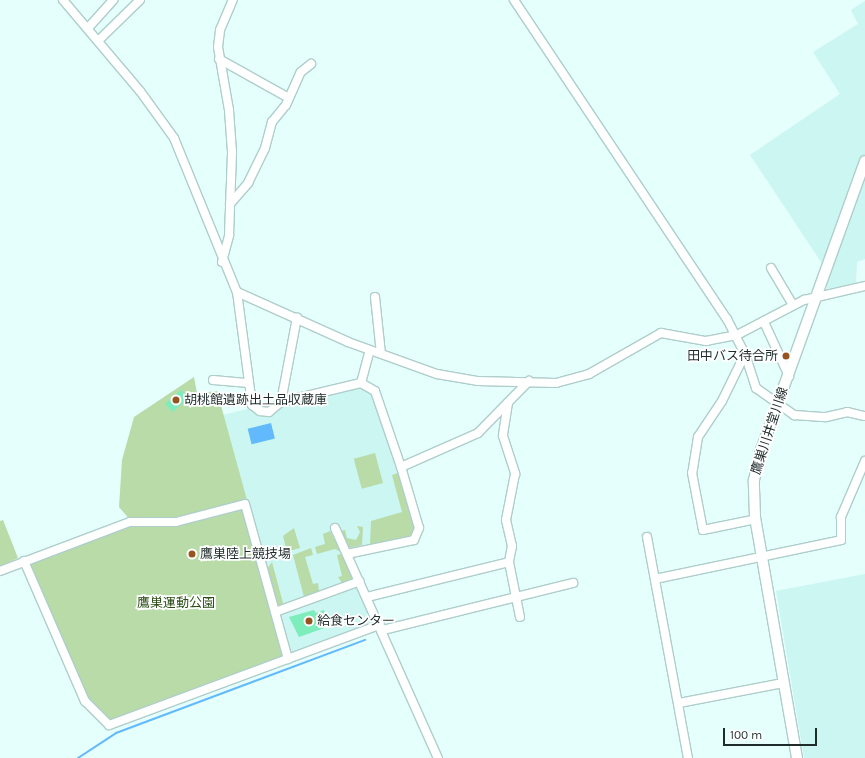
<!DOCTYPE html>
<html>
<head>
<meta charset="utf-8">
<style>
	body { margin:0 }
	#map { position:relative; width:865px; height:758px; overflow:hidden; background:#e4fffc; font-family:Karla,"Noto Sans JP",sans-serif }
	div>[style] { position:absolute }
	.built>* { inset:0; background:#cbf6f2 }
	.green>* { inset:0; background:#b8dba8; transform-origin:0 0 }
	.water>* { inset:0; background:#62b9fb; transform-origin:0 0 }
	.stream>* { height:2px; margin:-1px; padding:0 1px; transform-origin:1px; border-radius:1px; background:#62b9fb }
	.building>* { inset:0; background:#7cedbb; transform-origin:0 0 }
	.roads { filter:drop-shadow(1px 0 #aececb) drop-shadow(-1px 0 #aececb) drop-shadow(0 1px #aececb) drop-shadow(0 -1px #aececb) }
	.minor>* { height:8px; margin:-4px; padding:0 4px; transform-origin:4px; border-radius:4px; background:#fff }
	.major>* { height:10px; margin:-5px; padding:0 5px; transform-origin:5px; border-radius:5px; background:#fff }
	.dots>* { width:11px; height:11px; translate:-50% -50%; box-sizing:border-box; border:2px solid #fff; border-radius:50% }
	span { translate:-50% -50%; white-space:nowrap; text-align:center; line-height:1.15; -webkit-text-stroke:3.5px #fff; paint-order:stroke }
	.poi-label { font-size:13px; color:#1f2c2b }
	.right { translate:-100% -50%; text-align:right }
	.left { translate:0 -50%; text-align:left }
	.street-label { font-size:13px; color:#1f2c2b }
	.park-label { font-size:13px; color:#294d14 }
	.scale { position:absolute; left:723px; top:728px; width:94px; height:18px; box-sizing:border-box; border:2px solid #1f2c2b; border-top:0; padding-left:5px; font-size:12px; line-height:14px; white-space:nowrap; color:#1f2c2b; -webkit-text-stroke:3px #fff; paint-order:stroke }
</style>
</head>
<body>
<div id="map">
	<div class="built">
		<div style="clip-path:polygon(865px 1px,865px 259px,857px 262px,856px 283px,827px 289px,825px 268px,750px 155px,840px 94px,813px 52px,858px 24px,851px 10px)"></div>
		<div style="clip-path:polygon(355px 382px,374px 396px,411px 507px,416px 532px,413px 537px,349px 550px,375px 624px,290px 656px,223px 415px)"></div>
		<div style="clip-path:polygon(865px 574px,865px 758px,804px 758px,776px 591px)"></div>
	</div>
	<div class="green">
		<div style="clip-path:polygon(194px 377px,197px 393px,217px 391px,290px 656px,114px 725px,93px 711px,24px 561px,131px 521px,119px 507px,122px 460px,134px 417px)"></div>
		<div style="left:375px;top:453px;width:31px;height:22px;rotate:75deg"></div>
		<div style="clip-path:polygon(398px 473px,415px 532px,412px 537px,370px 545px,371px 521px,402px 512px,392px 475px)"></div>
		<div style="clip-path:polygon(3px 520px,18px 558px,0 566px,0 521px)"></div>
		<div style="clip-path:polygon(357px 526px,363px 527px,362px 545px,349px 548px,340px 531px,345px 530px,347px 538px,356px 540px,360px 532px)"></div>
		<div style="clip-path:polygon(294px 528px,300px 548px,289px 551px,288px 556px,283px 536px)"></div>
		<div style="clip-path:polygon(330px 531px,341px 552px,335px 549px,317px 554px,315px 547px,325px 544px,323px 534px)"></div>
		<div style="clip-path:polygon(311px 548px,313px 555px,305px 557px,313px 584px,318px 583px,319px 591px,304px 597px,293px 555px)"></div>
		<div style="clip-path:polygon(342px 554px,353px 579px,342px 583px,338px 577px,342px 576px,337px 555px)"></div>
		<div style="clip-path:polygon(272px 562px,283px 603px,288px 603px,278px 608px,267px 569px)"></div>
	</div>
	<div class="water">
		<div style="left:271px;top:423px;width:16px;height:24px;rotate:76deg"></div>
	</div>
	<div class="stream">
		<div style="left:78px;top:758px;width:45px;rotate:-33.3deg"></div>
		<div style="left:116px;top:733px;width:266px;rotate:-20.5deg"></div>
	</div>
	<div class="building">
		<div style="left:181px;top:390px;width:11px;height:21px;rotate:49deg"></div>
		<div style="clip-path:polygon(314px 610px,316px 613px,324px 610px,330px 626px,299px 637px,289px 617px)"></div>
	</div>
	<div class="roads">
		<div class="minor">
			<div style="left:63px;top:0;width:119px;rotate:49.8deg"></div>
			<div style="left:140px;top:91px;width:58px;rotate:54.1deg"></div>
			<div style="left:174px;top:138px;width:166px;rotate:67.8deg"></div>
			<div style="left:237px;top:292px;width:114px;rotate:82.4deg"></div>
			<div style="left:252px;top:405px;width:10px;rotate:37deg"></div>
			<div style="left:260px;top:411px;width:9px;rotate:6deg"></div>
			<div style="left:269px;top:412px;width:16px;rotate:-40deg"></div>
			<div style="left:281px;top:402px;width:86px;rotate:-79.3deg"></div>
			<div style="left:514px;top:0;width:384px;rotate:56.3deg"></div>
			<div style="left:727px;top:319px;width:39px;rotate:63deg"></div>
			<div style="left:745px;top:354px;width:36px;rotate:72deg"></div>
			<div style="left:756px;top:388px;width:47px;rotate:35.4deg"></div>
			<div style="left:794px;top:415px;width:32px;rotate:4deg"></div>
			<div style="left:826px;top:417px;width:22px;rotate:-13deg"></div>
			<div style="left:847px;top:412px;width:18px;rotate:13deg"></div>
			<div style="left:88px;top:28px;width:38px;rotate:-48deg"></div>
			<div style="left:99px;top:40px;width:57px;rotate:-44.3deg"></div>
			<div style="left:219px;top:59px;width:80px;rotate:29.1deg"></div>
			<div style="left:230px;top:204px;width:28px;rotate:-49deg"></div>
			<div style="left:248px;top:183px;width:39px;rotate:-64deg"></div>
			<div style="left:265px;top:148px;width:27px;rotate:-75deg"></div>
			<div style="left:272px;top:122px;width:22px;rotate:-51deg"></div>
			<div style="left:286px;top:105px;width:36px;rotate:-66deg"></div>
			<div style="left:301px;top:72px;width:13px;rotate:-39deg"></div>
			<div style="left:222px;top:262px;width:28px;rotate:-75deg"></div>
			<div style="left:229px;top:235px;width:83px;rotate:-87.9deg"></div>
			<div style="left:232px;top:152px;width:42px;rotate:-94.1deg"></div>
			<div style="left:229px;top:110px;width:64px;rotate:-99.9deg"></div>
			<div style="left:218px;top:47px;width:17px;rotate:-83deg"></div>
			<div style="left:220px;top:30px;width:33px;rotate:-67deg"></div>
			<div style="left:771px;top:268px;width:43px;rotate:59.3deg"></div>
			<div style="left:237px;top:292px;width:122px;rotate:24.2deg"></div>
			<div style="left:348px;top:342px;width:95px;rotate:19.8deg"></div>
			<div style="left:437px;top:374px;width:42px;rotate:9.7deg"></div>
			<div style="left:478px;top:381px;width:78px;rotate:1.5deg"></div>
			<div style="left:556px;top:383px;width:34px;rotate:-15deg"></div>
			<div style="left:589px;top:374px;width:83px;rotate:-29.7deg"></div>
			<div style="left:661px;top:333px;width:46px;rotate:10.1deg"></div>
			<div style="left:706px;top:341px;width:32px;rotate:-11deg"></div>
			<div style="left:737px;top:335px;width:76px;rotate:-27.6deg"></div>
			<div style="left:804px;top:300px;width:63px;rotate:-12.9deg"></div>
			<div style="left:375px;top:297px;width:57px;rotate:84deg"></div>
			<div style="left:764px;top:322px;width:60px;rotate:65.2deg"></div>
			<div style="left:745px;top:354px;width:52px;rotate:116.1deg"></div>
			<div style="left:722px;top:401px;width:43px;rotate:123.7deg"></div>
			<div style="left:698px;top:437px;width:36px;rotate:99deg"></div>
			<div style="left:692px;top:473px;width:58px;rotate:79.1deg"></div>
			<div style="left:703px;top:530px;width:54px;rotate:-11.7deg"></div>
			<div style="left:213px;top:380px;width:36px;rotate:5deg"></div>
			<div style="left:361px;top:383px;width:16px;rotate:30deg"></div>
			<div style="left:375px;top:391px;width:80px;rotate:71.1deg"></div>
			<div style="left:281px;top:402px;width:82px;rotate:-13.4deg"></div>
			<div style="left:361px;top:383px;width:34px;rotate:-75deg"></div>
			<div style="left:508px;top:403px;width:33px;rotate:99deg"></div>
			<div style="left:503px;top:436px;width:40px;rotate:72deg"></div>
			<div style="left:515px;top:474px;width:47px;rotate:101.1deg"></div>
			<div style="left:506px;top:520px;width:27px;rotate:77deg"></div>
			<div style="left:512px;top:546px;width:16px;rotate:101deg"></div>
			<div style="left:335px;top:528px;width:252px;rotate:65.9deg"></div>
			<div style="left:647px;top:537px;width:225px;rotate:79.5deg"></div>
			<div style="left:347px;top:554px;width:68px;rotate:-11.8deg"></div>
			<div style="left:414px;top:540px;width:13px;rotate:-67deg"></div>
			<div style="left:419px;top:528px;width:64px;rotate:-106.4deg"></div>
			<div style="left:401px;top:467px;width:84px;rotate:-23.8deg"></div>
			<div style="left:478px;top:433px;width:73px;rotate:-45.6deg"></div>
			<div style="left:24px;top:561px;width:153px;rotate:66.5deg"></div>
			<div style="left:85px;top:701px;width:34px;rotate:45deg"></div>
			<div style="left:109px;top:725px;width:289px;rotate:-20.3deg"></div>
			<div style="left:0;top:571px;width:139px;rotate:-20.7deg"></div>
			<div style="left:130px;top:522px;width:46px"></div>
			<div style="left:176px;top:522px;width:71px;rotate:-14.6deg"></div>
			<div style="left:245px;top:504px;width:161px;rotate:74.5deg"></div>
			<div style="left:655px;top:579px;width:190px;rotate:-11.8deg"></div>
			<div style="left:841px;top:540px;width:23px;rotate:-90deg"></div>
			<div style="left:841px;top:517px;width:61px;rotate:-66.8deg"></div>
			<div style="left:367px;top:597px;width:146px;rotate:-13.8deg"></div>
			<div style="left:509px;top:562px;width:56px;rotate:78.7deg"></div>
			<div style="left:275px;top:612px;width:90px;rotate:-20deg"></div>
			<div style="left:383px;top:630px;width:196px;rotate:-13.9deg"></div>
			<div style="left:679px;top:703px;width:106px;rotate:-10.9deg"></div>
		</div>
		<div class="major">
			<div style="left:797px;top:758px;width:245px;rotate:-99.9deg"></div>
			<div style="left:755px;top:517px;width:37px;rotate:-92deg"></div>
			<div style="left:754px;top:480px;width:31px;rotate:-77deg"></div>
			<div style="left:761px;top:450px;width:307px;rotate:-70.2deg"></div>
		</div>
	</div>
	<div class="dots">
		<div style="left:786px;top:356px;background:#955420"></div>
		<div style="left:176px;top:400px;background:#955420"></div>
		<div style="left:192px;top:554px;background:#955420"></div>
		<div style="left:309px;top:621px;background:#955420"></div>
	</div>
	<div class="poi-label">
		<span class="right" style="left:778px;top:356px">田中バス待合所</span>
		<span class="left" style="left:184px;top:400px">胡桃館遺跡出土品収蔵庫</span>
		<span class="left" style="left:200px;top:554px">鷹巣陸上競技場</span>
		<span class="left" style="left:317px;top:621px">給食センター</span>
	</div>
	<div class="street-label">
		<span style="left:770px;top:431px;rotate:-72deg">鷹巣川井堂川線</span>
	</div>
	<div class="park-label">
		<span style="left:176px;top:603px">鷹巣運動公園</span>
	</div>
	<div class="scale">100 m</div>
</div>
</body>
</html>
